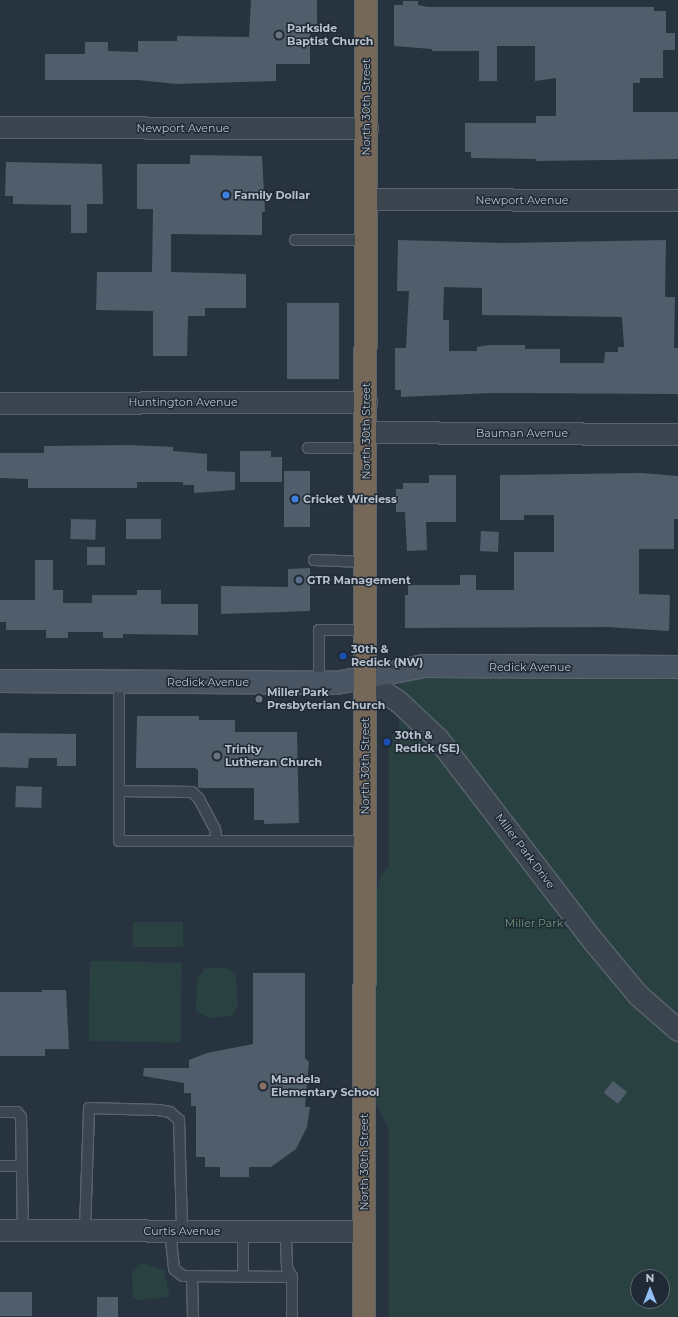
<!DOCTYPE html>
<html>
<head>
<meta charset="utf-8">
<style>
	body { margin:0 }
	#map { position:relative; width:678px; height:1317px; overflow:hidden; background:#273440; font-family:Montserrat,sans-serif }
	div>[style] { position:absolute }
	.green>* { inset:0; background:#294141; transform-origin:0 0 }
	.building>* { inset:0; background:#505d6b; transform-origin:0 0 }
	.roads { filter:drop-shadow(1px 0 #59636e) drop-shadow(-1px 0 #59636e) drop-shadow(0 1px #59636e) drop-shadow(0 -1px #59636e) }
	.lane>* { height:10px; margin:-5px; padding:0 5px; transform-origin:5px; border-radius:5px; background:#3b4550 }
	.street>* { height:21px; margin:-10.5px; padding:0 10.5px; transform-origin:10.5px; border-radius:10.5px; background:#3b4550 }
	.secondary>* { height:22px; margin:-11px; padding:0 11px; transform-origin:11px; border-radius:11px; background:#495563 }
	.highway>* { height:22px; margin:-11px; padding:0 11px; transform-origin:11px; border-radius:11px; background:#766858 }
	.dots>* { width:11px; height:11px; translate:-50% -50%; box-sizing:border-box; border:2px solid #1f2a36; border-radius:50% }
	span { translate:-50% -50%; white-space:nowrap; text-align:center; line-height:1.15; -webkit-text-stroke:3px #1f2a36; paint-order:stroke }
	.poi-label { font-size:11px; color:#b8c0cb; font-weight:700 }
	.left { translate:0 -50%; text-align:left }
	.street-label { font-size:11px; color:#b8c0cb }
	.park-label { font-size:11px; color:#6f9b76 }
	.north { position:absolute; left:630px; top:1269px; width:40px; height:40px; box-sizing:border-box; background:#1f2a36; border:1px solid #5c6672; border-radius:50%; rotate:0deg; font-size:11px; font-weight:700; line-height:16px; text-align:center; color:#b8c0cb }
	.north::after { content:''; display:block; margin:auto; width:14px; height:18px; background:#92c0f5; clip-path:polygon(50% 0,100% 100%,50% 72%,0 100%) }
</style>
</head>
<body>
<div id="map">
	<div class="green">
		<div style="clip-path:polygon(evenodd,678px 663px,678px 1317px,389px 1317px,389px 1129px,377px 1106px,372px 1090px,374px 957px,377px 889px,381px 875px,389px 866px,389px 748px,393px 734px,399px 731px,399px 683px,422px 676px,678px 663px,638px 1277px,662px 1277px,662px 1301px,638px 1301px,638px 1277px)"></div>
		<div style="left:133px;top:922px;width:50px;height:25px"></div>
		<div style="left:90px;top:961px;width:92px;height:80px;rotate:1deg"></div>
		<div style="clip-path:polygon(215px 967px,229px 969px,236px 975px,238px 1007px,232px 1016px,208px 1018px,196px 1011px,197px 979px,204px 969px)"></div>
		<div style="clip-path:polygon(142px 1263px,164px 1270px,170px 1297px,138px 1300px,133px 1297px,132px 1273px)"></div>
	</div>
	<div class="building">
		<div style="clip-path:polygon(251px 0,317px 0,317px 26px,310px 26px,310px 64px,276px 64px,276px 81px,177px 84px,138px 80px,45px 80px,45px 54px,85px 54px,85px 42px,108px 42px,108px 51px,138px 52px,138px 41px,177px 41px,177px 36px,249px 37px)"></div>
		<div style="clip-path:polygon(403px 1px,418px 1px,418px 5px,428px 7px,654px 7px,654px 11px,666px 11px,666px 33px,675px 33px,675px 50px,663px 50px,663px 78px,640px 78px,640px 83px,633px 83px,633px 112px,678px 112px,678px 159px,536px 161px,536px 159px,471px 158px,471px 152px,465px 152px,465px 123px,536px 123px,536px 116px,556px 116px,556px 78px,535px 81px,535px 46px,497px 46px,497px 81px,479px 81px,479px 51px,432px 51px,432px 49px,394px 46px,394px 5px,403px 5px)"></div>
		<div style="clip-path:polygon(190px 155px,262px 156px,265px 212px,262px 212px,262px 235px,171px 234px,171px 272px,246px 274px,246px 308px,205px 308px,205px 316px,188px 316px,187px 356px,153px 356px,153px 311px,96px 310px,97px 272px,152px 272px,153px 209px,137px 209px,137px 164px,190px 164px)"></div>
		<div style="clip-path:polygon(6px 162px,102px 164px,103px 204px,87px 204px,87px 233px,71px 233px,71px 205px,13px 204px,13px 196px,5px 196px)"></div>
		<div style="clip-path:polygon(evenodd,398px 240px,502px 243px,666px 240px,665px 297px,675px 297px,674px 348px,678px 348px,678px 394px,491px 393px,401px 397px,401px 390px,395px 390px,395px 348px,406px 348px,409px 291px,397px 291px,398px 240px,444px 287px,482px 288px,482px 315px,622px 317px,624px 347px,618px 347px,618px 352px,605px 352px,604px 363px,560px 363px,560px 349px,525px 349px,525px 345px,489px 345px,477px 347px,477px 351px,449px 351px,449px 320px,443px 320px,444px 287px)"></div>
		<div style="left:287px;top:303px;width:52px;height:76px"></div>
		<div style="clip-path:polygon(130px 445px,173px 447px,173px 451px,207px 454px,207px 471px,235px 472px,235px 490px,194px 493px,194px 485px,183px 485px,183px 482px,137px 482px,137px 488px,28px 488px,28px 479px,0 478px,0 453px,44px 453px,44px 446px)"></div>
		<div style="clip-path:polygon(240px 451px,271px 451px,271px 457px,282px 457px,282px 482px,240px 482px)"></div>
		<div style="left:284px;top:471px;width:26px;height:56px"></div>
		<div style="clip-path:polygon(642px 473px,678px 476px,678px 519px,674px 519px,674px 549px,639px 549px,639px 594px,670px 595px,669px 631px,607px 627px,405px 628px,405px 595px,408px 595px,408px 585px,460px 585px,460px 575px,476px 575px,476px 590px,514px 590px,514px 552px,554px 552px,554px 515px,524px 515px,524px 520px,500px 520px,500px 475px)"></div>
		<div style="clip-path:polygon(429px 475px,456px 475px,456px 522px,426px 522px,427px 550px,407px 551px,405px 512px,396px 512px,396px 489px,403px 489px,403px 483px,429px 483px)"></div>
		<div style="left:71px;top:519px;width:25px;height:20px;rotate:2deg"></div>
		<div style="left:126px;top:519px;width:35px;height:20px"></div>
		<div style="left:481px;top:531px;width:18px;height:20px;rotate:3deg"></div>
		<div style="left:87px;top:547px;width:18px;height:18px"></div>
		<div style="clip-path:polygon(35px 560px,53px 560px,53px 590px,63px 590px,63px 603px,92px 603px,92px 595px,137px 595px,137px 590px,161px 590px,161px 604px,198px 604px,198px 635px,123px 634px,123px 638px,103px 638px,103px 632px,68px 632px,68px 638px,46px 638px,46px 630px,6px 630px,6px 622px,0 622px,0 600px,35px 600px)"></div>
		<div style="clip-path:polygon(310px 568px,310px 611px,221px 614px,221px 586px,288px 587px,288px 569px)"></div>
		<div style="clip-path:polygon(137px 716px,199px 716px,199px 720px,235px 720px,235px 732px,297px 732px,299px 823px,264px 824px,264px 820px,254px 820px,254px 788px,198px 788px,198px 770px,195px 768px,136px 768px)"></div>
		<div style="clip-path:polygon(0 733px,76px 734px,76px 766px,57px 766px,57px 758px,29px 758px,28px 768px,0 767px)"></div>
		<div style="left:16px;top:786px;width:26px;height:21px;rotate:2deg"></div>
		<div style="clip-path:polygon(253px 973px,305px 973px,305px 1058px,309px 1062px,305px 1107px,310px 1107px,307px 1127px,296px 1149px,271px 1167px,249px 1167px,249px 1177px,220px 1177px,220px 1167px,205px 1167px,205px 1157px,196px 1157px,196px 1106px,191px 1106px,191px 1093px,184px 1093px,184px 1083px,143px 1076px,144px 1068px,189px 1068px,189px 1060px,207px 1053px,253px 1044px)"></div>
		<div style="clip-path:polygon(42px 990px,66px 990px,69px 1049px,45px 1049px,45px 1056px,0 1056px,0 992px,42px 992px)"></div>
		<div style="left:613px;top:1081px;width:18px;height:15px;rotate:38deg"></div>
		<div style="left:0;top:1292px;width:32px;height:24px"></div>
		<div style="left:97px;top:1297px;width:21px;height:20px"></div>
	</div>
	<div class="roads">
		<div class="lane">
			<div style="left:295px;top:240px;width:71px"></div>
			<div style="left:308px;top:448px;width:58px"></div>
			<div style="left:314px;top:560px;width:52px;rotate:2.2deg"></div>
			<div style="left:119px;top:682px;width:159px;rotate:90deg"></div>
			<div style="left:119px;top:841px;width:245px"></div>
			<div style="left:319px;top:683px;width:53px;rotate:-90deg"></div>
			<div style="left:319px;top:630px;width:47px"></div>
			<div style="left:119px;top:791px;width:73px;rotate:0.8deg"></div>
			<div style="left:192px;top:792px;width:10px;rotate:45deg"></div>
			<div style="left:199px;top:799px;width:34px;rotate:62deg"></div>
			<div style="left:215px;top:829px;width:12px;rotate:81deg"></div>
			<div style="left:0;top:1112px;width:17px"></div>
			<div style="left:17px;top:1112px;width:6px;rotate:51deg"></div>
			<div style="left:21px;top:1117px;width:113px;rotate:89deg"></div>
			<div style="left:0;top:1166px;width:22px"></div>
			<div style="left:85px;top:1230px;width:122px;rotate:-88.1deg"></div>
			<div style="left:89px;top:1108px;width:69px;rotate:1.7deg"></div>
			<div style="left:158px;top:1110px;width:12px;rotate:9deg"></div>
			<div style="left:170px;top:1112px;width:12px;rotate:42deg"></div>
			<div style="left:179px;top:1120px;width:110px;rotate:88.4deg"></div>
			<div style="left:170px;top:1230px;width:39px;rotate:84deg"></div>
			<div style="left:174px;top:1269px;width:11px;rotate:38deg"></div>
			<div style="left:183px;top:1276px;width:109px;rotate:0.5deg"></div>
			<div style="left:292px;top:1277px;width:10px;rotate:-119deg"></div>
			<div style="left:287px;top:1268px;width:37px;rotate:-92deg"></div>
			<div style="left:192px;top:1276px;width:41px;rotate:88.6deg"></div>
			<div style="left:243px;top:1276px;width:45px;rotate:-90deg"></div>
			<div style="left:292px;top:1277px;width:40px;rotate:90deg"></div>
		</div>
		<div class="street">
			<div style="left:0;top:127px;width:367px;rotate:0.2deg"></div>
			<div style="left:366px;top:199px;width:312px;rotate:0.2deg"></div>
			<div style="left:0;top:403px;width:366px;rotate:-0.2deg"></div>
			<div style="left:366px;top:432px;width:312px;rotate:0.4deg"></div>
			<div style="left:366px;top:679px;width:40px;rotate:34.9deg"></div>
			<div style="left:399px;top:702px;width:54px;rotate:43.5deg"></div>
			<div style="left:438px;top:739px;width:256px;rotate:52.5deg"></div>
			<div style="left:594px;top:942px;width:69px;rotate:50.3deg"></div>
			<div style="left:638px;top:995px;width:53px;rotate:41.2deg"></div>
			<div style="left:0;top:1230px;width:364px;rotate:0.2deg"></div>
		</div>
		<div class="secondary">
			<div style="left:0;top:681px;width:336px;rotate:0.3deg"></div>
			<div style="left:336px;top:683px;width:90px;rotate:-10.9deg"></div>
			<div style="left:424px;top:666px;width:254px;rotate:0.2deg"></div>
		</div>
		<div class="highway">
			<div style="left:364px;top:1317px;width:1317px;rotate:-89.91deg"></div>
		</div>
	</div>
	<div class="dots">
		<div style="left:279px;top:35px;background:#6b7280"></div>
		<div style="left:226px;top:195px;background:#3f7fe0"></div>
		<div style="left:295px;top:499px;background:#3f7fe0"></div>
		<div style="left:299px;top:580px;background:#5c6f8a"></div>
		<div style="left:343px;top:656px;background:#1a4fb4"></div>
		<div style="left:259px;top:699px;background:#6b7280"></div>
		<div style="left:387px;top:742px;background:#1a4fb4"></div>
		<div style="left:217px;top:756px;background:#6b7280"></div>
		<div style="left:263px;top:1086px;background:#8d6e63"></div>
	</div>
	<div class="poi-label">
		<span class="left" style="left:287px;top:35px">Parkside<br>Baptist Church</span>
		<span class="left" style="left:234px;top:195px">Family Dollar</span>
		<span class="left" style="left:303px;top:499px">Cricket Wireless</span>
		<span class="left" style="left:307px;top:580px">GTR Management</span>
		<span class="left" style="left:351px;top:656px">30th &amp;<br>Redick (NW)</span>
		<span class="left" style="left:267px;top:699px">Miller Park<br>Presbyterian Church</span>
		<span class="left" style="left:395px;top:742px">30th &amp;<br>Redick (SE)</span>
		<span class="left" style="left:225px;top:756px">Trinity<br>Lutheran Church</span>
		<span class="left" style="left:271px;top:1086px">Mandela<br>Elementary School</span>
	</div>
	<div class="street-label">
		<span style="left:366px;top:107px;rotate:-90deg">North 30th Street</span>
		<span style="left:183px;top:128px">Newport Avenue</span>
		<span style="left:522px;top:200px">Newport Avenue</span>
		<span style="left:183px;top:402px">Huntington Avenue</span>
		<span style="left:366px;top:431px;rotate:-90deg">North 30th Street</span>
		<span style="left:522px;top:433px">Bauman Avenue</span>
		<span style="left:530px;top:667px">Redick Avenue</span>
		<span style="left:208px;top:682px">Redick Avenue</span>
		<span style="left:365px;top:766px;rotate:-90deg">North 30th Street</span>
		<span style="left:525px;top:851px;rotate:53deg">Miller Park Drive</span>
		<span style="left:364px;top:1162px;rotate:-90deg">North 30th Street</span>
		<span style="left:182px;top:1231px">Curtis Avenue</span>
	</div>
	<div class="park-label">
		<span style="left:534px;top:923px">Miller Park</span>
	</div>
	<div class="north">N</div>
</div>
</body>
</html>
